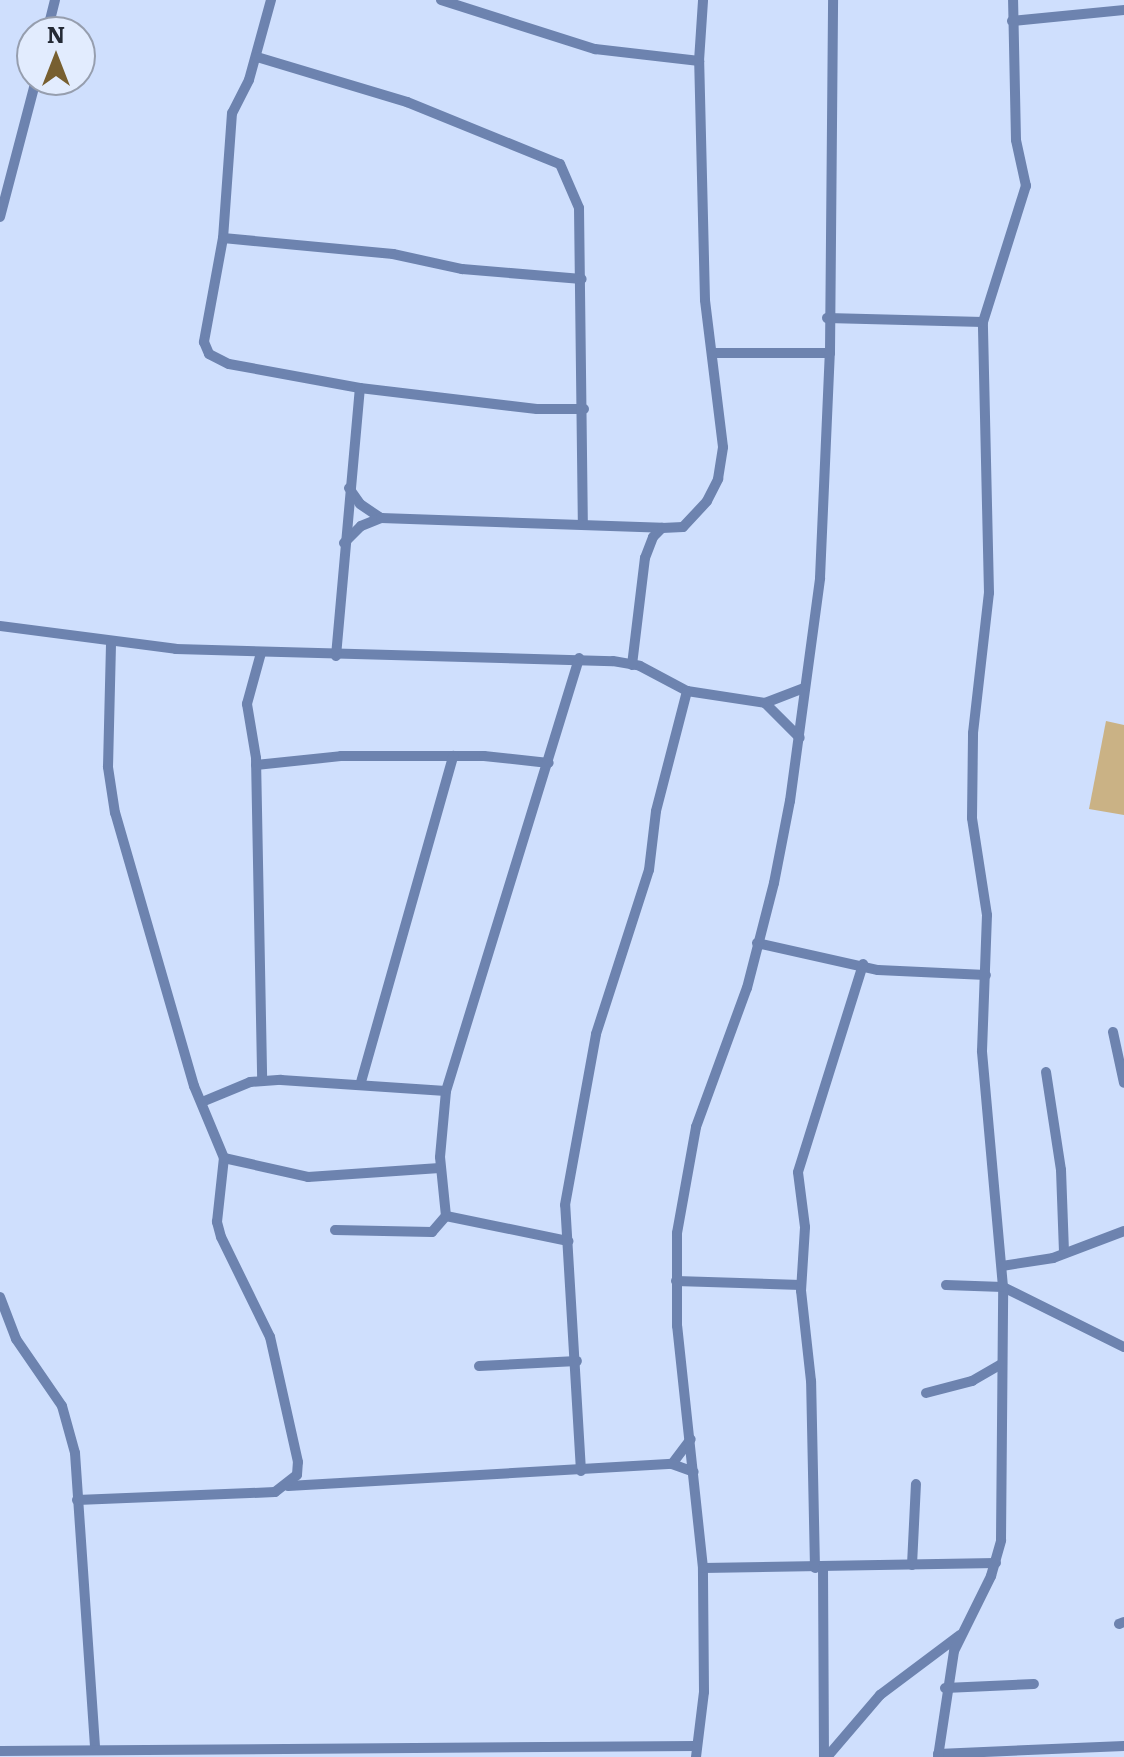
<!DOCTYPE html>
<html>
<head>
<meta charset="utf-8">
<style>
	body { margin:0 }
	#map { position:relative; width:1124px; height:1757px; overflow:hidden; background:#cfdffd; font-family:Literata,serif }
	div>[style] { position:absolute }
	.green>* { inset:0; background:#cab285 }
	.minor>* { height:10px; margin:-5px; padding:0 5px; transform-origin:5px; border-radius:5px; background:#6d83af }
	span { translate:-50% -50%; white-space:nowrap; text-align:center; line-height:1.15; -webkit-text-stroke:8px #e2ecfe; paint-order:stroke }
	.north { position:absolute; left:16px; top:16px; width:80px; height:80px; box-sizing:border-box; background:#e2ecfe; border:2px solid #969eae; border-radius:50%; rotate:0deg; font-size:22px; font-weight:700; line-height:32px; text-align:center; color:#242a35 }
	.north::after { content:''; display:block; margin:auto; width:28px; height:36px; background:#775f30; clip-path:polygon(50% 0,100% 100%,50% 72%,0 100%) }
</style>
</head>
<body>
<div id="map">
	<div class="green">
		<div style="clip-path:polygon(1106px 721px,1124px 725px,1124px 815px,1089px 809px)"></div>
	</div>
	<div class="minor">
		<div style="left:271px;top:0;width:83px;rotate:105.4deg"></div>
		<div style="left:249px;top:80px;width:37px;rotate:117deg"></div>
		<div style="left:232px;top:113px;width:125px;rotate:94.1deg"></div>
		<div style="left:223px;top:238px;width:106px;rotate:100.4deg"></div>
		<div style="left:204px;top:342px;width:13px;rotate:67deg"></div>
		<div style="left:209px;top:354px;width:22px;rotate:27deg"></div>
		<div style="left:229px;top:364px;width:133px;rotate:10.4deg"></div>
		<div style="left:360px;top:388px;width:178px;rotate:6.8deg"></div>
		<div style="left:537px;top:409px;width:47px"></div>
		<div style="left:441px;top:0;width:162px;rotate:17.7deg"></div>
		<div style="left:595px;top:49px;width:105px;rotate:6.6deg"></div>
		<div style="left:1012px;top:21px;width:113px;rotate:-5.6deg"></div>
		<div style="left:47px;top:32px;width:33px;rotate:-76deg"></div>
		<div style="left:257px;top:57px;width:157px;rotate:16.7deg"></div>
		<div style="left:407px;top:102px;width:165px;rotate:22.1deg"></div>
		<div style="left:560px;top:164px;width:48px;rotate:66.6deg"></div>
		<div style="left:579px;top:208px;width:315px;rotate:89.3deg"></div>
		<div style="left:0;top:217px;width:142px;rotate:-75.3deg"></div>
		<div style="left:223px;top:238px;width:171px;rotate:5.4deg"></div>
		<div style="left:393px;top:254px;width:71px;rotate:12.3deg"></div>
		<div style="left:462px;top:269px;width:120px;rotate:4.8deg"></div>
		<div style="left:827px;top:318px;width:156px;rotate:1.5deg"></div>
		<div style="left:715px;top:353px;width:115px"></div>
		<div style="left:349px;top:488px;width:19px;rotate:55deg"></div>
		<div style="left:360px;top:504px;width:25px;rotate:34deg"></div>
		<div style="left:344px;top:543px;width:24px;rotate:-45deg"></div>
		<div style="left:361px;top:526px;width:22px;rotate:-22deg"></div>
		<div style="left:381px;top:518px;width:281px;rotate:2deg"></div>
		<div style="left:0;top:626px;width:177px;rotate:7.4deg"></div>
		<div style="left:176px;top:649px;width:437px;rotate:1.6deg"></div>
		<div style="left:613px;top:661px;width:27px;rotate:10deg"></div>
		<div style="left:640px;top:666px;width:53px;rotate:28deg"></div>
		<div style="left:687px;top:691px;width:79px;rotate:8.7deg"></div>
		<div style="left:765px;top:703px;width:42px;rotate:-21deg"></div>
		<div style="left:261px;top:653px;width:53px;rotate:105.4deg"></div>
		<div style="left:247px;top:704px;width:55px;rotate:80.5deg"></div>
		<div style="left:256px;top:758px;width:323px;rotate:88.9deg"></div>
		<div style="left:336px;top:656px;width:269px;rotate:-84.9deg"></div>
		<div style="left:632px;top:665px;width:108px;rotate:-83.1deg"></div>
		<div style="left:645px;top:558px;width:22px;rotate:-69deg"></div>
		<div style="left:653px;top:537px;width:13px;rotate:-45deg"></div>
		<div style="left:662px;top:528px;width:21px;rotate:-3deg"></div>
		<div style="left:683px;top:527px;width:35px;rotate:-47deg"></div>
		<div style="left:707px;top:501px;width:25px;rotate:-63deg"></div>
		<div style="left:718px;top:479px;width:32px;rotate:-81deg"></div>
		<div style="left:723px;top:447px;width:148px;rotate:-97deg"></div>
		<div style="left:705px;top:300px;width:239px;rotate:-91.4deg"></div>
		<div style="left:699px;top:61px;width:61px;rotate:-86.2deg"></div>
		<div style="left:765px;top:703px;width:49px;rotate:45deg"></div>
		<div style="left:256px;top:765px;width:85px;rotate:-6deg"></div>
		<div style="left:341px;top:756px;width:143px"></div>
		<div style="left:484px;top:756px;width:65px;rotate:6.1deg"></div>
		<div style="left:757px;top:943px;width:124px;rotate:12.6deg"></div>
		<div style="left:878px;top:970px;width:108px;rotate:2.7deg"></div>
		<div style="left:1113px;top:1032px;width:52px;rotate:77.8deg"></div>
		<div style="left:1046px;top:1072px;width:99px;rotate:81.3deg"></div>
		<div style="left:1061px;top:1170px;width:83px;rotate:87.9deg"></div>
		<div style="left:361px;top:1082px;width:339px;rotate:-74.2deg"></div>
		<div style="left:202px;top:1102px;width:52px;rotate:-22.6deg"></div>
		<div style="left:250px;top:1082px;width:31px;rotate:-4deg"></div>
		<div style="left:281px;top:1080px;width:165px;rotate:3.8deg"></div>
		<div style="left:224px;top:1158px;width:86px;rotate:12.7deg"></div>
		<div style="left:308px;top:1177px;width:132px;rotate:-3.9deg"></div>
		<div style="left:446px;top:1216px;width:125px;rotate:11.6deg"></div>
		<div style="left:335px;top:1230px;width:97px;rotate:1.2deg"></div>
		<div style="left:432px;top:1232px;width:21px;rotate:-49deg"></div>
		<div style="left:446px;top:1216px;width:59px;rotate:-95.8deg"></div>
		<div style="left:440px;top:1157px;width:66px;rotate:-84.8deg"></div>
		<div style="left:446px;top:1091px;width:453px;rotate:-72.9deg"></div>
		<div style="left:1002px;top:1266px;width:52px;rotate:-8.9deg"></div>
		<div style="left:1053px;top:1258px;width:76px;rotate:-20.8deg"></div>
		<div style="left:676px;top:1281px;width:125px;rotate:1.8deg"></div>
		<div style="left:946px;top:1285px;width:57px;rotate:2deg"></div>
		<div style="left:1003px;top:1287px;width:135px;rotate:26.4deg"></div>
		<div style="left:0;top:1297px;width:45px;rotate:69.1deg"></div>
		<div style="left:16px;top:1339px;width:81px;rotate:55.5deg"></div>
		<div style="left:62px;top:1406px;width:49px;rotate:74.5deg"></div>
		<div style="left:75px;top:1453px;width:295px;rotate:86.1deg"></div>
		<div style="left:479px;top:1366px;width:98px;rotate:-2.9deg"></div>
		<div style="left:926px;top:1393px;width:48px;rotate:-14.6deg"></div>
		<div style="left:972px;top:1381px;width:34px;rotate:-30deg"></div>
		<div style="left:672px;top:1464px;width:31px;rotate:-53deg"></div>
		<div style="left:581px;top:1471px;width:266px;rotate:-93.4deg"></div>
		<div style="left:565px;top:1205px;width:174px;rotate:-79.7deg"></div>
		<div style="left:596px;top:1034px;width:172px;rotate:-72.1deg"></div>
		<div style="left:649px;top:870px;width:59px;rotate:-83.2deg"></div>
		<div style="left:656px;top:811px;width:124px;rotate:-75.5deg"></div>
		<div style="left:288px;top:1486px;width:385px;rotate:-3.3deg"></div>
		<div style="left:672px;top:1464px;width:23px;rotate:20deg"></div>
		<div style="left:77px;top:1500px;width:198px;rotate:-2.3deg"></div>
		<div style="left:275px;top:1492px;width:28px;rotate:-38deg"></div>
		<div style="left:297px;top:1475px;width:13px;rotate:-86deg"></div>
		<div style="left:298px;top:1462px;width:128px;rotate:-102.6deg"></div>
		<div style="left:270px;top:1337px;width:111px;rotate:-116.1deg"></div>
		<div style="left:221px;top:1237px;width:16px;rotate:-105deg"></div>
		<div style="left:217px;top:1222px;width:64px;rotate:-83.8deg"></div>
		<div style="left:224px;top:1158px;width:78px;rotate:-112.6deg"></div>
		<div style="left:194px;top:1086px;width:284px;rotate:-106.1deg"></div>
		<div style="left:115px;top:813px;width:47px;rotate:-98.7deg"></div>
		<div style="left:108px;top:767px;width:124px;rotate:-88.6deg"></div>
		<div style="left:912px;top:1565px;width:81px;rotate:-87.2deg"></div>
		<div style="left:703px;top:1568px;width:293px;rotate:-1deg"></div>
		<div style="left:815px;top:1568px;width:187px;rotate:-91.2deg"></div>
		<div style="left:811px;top:1381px;width:91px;rotate:-96.3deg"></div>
		<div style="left:801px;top:1291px;width:64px;rotate:-86.4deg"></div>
		<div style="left:805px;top:1227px;width:55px;rotate:-97.3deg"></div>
		<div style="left:798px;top:1172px;width:218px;rotate:-72.6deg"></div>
		<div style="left:823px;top:1568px;width:189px;rotate:89.7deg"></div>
		<div style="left:1119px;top:1624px;width:5px;rotate:-22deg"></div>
		<div style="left:945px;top:1688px;width:89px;rotate:-2.6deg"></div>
		<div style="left:0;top:1751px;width:696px;rotate:-0.41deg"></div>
		<div style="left:938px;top:1754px;width:186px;rotate:-2.5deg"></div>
		<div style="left:696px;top:1757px;width:65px;rotate:-83deg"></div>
		<div style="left:704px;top:1692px;width:124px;rotate:-90.5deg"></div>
		<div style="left:703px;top:1568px;width:243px;rotate:-96.1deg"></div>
		<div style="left:677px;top:1326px;width:93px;rotate:-90deg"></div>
		<div style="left:677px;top:1233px;width:108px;rotate:-79.8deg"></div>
		<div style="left:696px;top:1127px;width:148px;rotate:-69.9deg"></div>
		<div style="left:747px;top:988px;width:108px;rotate:-75.6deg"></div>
		<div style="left:774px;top:883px;width:84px;rotate:-79deg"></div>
		<div style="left:790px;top:801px;width:225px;rotate:-82.3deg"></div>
		<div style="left:820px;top:578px;width:225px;rotate:-87.5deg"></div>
		<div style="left:830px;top:353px;width:353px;rotate:-89.5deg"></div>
		<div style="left:827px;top:1757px;width:82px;rotate:-49.5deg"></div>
		<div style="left:880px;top:1695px;width:100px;rotate:-36.9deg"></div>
		<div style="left:938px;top:1757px;width:107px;rotate:-81.4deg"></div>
		<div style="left:954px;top:1651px;width:84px;rotate:-63.7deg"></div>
		<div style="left:991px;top:1576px;width:37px;rotate:-74deg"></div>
		<div style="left:1001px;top:1540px;width:253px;rotate:-89.5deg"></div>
		<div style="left:1003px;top:1287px;width:237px;rotate:-95.1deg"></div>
		<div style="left:982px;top:1051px;width:136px;rotate:-87.9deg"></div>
		<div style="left:987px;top:915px;width:98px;rotate:-98.8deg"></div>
		<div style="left:972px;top:818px;width:85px;rotate:-89.3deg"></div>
		<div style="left:973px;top:733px;width:141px;rotate:-83.5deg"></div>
		<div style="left:989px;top:593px;width:271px;rotate:-91.3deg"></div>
		<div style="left:983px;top:322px;width:143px;rotate:-72.5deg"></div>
		<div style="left:1026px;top:186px;width:47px;rotate:-102.3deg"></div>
		<div style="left:1016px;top:140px;width:140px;rotate:-91.2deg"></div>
	</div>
	<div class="north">N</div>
</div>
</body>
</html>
